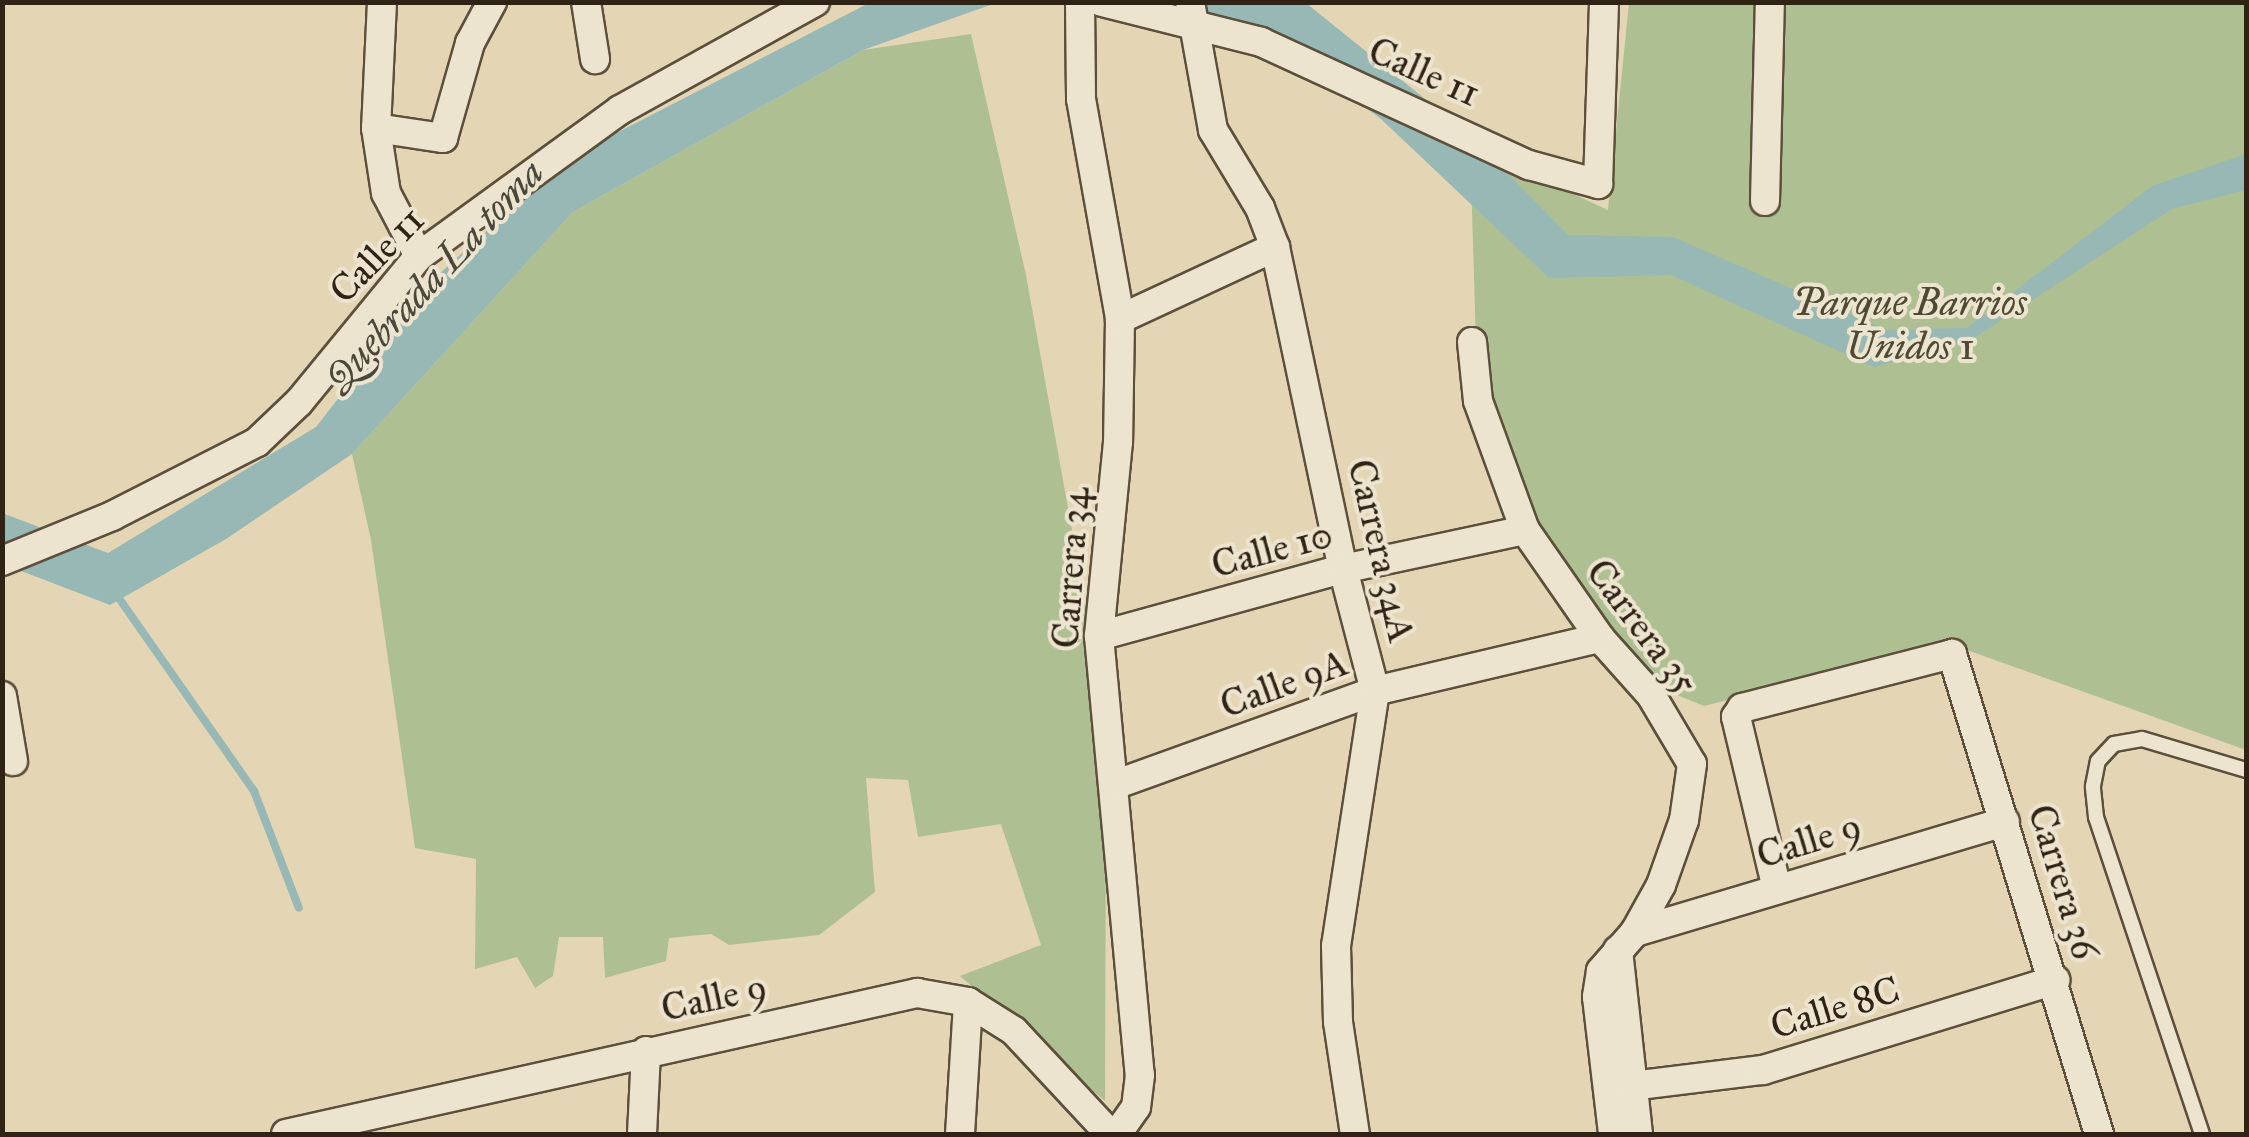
<!DOCTYPE html>
<html>
<head>
<meta charset="utf-8">
<style>
	body { margin:0 }
	#map { position:relative; width:2249px; height:1137px; overflow:hidden; background:#e4d6b5; font-family:"IM FELL Great Primer",serif }
	div>[style] { position:absolute }
	.green>* { inset:0; background:#aebf92 }
	.water>* { inset:0; background:#97b8b4 }
	.stream>* { height:8px; margin:-4px; padding:0 4px; transform-origin:4px; border-radius:4px; background:#97b8b4 }
	.roads { filter:drop-shadow(2px 0 #5c503c) drop-shadow(-2px 0 #5c503c) drop-shadow(0 2px #5c503c) drop-shadow(0 -2px #5c503c) }
	.lane>* { height:14px; margin:-7px; padding:0 7px; transform-origin:7px; border-radius:7px; background:#ede4cf }
	.street>* { height:28px; margin:-14px; padding:0 14px; transform-origin:14px; border-radius:14px; background:#ede4cf }
	span { translate:-50% -50%; white-space:nowrap; text-align:center; line-height:1.15; -webkit-text-stroke:8px #ede4cf; paint-order:stroke }
	.street-label { font-size:38px; color:#2e2314 }
	.park-label { font-size:38px; color:#4e4a34; font-style:italic }
	.water-label { font-size:40px; color:#48483c; font-style:italic }
	.frame { position:absolute; inset:0; border:5px solid #2e2314; pointer-events:none }
</style>
</head>
<body>
<div id="map">
	<div class="green">
		<div style="clip-path:polygon(1629px 3px,2246px 3px,2246px 750px,1950px 644px,1704px 706px,1655px 686px,1620px 645px,1541px 529px,1477px 375px,1470px 146px,1608px 210px)"></div>
		<div style="clip-path:polygon(971px 34px,1026px 275px,1092px 641px,1106px 783px,1105px 1101px,960px 976px,1041px 945px,1001px 824px,918px 837px,908px 780px,866px 778px,875px 892px,819px 935px,729px 945px,711px 934px,669px 938px,666px 961px,605px 978px,603px 937px,559px 937px,553px 976px,535px 988px,517px 957px,475px 969px,476px 859px,415px 848px,371px 540px,352px 454px,573px 212px,863px 50px)"></div>
	</div>
	<div class="water">
		<div style="clip-path:polygon(869px 3px,996px 3px,863px 50px,573px 212px,352px 454px,226px 539px,110px 605px,3px 564px,2px 513px,108px 553px,316px 427px,425px 287px,564px 160px)"></div>
		<div style="clip-path:polygon(1147px 3px,1306px 3px,1471px 136px,1568px 235px,1673px 237px,1887px 330px,1967px 328px,2152px 186px,2246px 154px,2246px 190px,2172px 209px,1974px 338px,1874px 367px,1671px 275px,1549px 278px,1381px 119px,1255px 27px)"></div>
	</div>
	<div class="stream">
		<div style="left:116px;top:594px;width:241px;rotate:55deg"></div>
		<div style="left:254px;top:791px;width:125px;rotate:69deg"></div>
	</div>
	<div class="roads">
		<div class="lane">
			<div style="left:2202px;top:1134px;width:334px;rotate:-108.5deg"></div>
			<div style="left:2096px;top:817px;width:31px;rotate:-96deg"></div>
			<div style="left:2093px;top:786px;width:25px;rotate:-79deg"></div>
			<div style="left:2098px;top:761px;width:23px;rotate:-47deg"></div>
			<div style="left:2114px;top:744px;width:28px;rotate:-10deg"></div>
			<div style="left:2142px;top:739px;width:109px;rotate:16.6deg"></div>
		</div>
		<div class="street">
			<div style="left:382px;top:2px;width:126px;rotate:92.7deg"></div>
			<div style="left:376px;top:128px;width:66px;rotate:81.3deg"></div>
			<div style="left:386px;top:193px;width:71px;rotate:62.4deg"></div>
			<div style="left:586px;top:2px;width:58px;rotate:81deg"></div>
			<div style="left:1080px;top:2px;width:97px;rotate:89.4deg"></div>
			<div style="left:1081px;top:99px;width:223px;rotate:79.9deg"></div>
			<div style="left:1120px;top:319px;width:123px;rotate:90.9deg"></div>
			<div style="left:1118px;top:442px;width:195px;rotate:95.6deg"></div>
			<div style="left:1099px;top:636px;width:441px;rotate:84.7deg"></div>
			<div style="left:1140px;top:1075px;width:32px;rotate:97deg"></div>
			<div style="left:1136px;top:1107px;width:33px;rotate:125deg"></div>
			<div style="left:1102px;top:2px;width:164px;rotate:14.1deg"></div>
			<div style="left:1261px;top:42px;width:295px;rotate:24.7deg"></div>
			<div style="left:1529px;top:165px;width:72px;rotate:15.4deg"></div>
			<div style="left:1598px;top:184px;width:182px;rotate:-88.1deg"></div>
			<div style="left:1190px;top:2px;width:130px;rotate:79.8deg"></div>
			<div style="left:1213px;top:130px;width:91px;rotate:58.9deg"></div>
			<div style="left:1260px;top:208px;width:42px;rotate:69deg"></div>
			<div style="left:1275px;top:247px;width:329px;rotate:78.1deg"></div>
			<div style="left:1343px;top:569px;width:126px;rotate:75.3deg"></div>
			<div style="left:1375px;top:691px;width:258px;rotate:98.7deg"></div>
			<div style="left:1336px;top:946px;width:76px;rotate:88.5deg"></div>
			<div style="left:1338px;top:1022px;width:113px;rotate:81.4deg"></div>
			<div style="left:376px;top:128px;width:68px;rotate:8.5deg"></div>
			<div style="left:443px;top:138px;width:99px;rotate:-74.1deg"></div>
			<div style="left:470px;top:43px;width:47px;rotate:-61.8deg"></div>
			<div style="left:1765px;top:201px;width:199px;rotate:-88.6deg"></div>
			<div style="left:1120px;top:319px;width:171px;rotate:-24.9deg"></div>
			<div style="left:1472px;top:342px;width:59px;rotate:84.2deg"></div>
			<div style="left:1478px;top:401px;width:137px;rotate:70deg"></div>
			<div style="left:1525px;top:530px;width:131px;rotate:55.2deg"></div>
			<div style="left:1600px;top:638px;width:76px;rotate:48.2deg"></div>
			<div style="left:1651px;top:695px;width:80px;rotate:59.3deg"></div>
			<div style="left:1692px;top:764px;width:57px;rotate:98.1deg"></div>
			<div style="left:1684px;top:820px;width:69px;rotate:109.5deg"></div>
			<div style="left:1661px;top:885px;width:54px;rotate:119deg"></div>
			<div style="left:1635px;top:932px;width:52px;rotate:131.1deg"></div>
			<div style="left:1601px;top:971px;width:26px;rotate:99deg"></div>
			<div style="left:1597px;top:997px;width:138px;rotate:83.3deg"></div>
			<div style="left:2px;top:561px;width:119px;rotate:-22.2deg"></div>
			<div style="left:112px;top:516px;width:163px;rotate:-27deg"></div>
			<div style="left:257px;top:442px;width:58px;rotate:-43.6deg"></div>
			<div style="left:299px;top:402px;width:189px;rotate:-50.6deg"></div>
			<div style="left:419px;top:256px;width:248px;rotate:-36deg"></div>
			<div style="left:620px;top:110px;width:223px;rotate:-29deg"></div>
			<div style="left:1099px;top:636px;width:253px;rotate:-15.4deg"></div>
			<div style="left:1343px;top:569px;width:186px;rotate:-12.1deg"></div>
			<div style="left:2px;top:696px;width:66px;rotate:80.4deg"></div>
			<div style="left:1114px;top:785px;width:277px;rotate:-19.8deg"></div>
			<div style="left:1375px;top:691px;width:231px;rotate:-13.3deg"></div>
			<div style="left:1777px;top:889px;width:177px;rotate:-103.4deg"></div>
			<div style="left:1736px;top:717px;width:11px;rotate:-56deg"></div>
			<div style="left:1742px;top:708px;width:217px;rotate:-14.4deg"></div>
			<div style="left:1952px;top:654px;width:502px;rotate:72.97deg"></div>
			<div style="left:1635px;top:932px;width:386px;rotate:-16.6deg"></div>
			<div style="left:1618px;top:950px;width:185px;rotate:83.8deg"></div>
			<div style="left:1632px;top:1086px;width:132px;rotate:-7deg"></div>
			<div style="left:1763px;top:1070px;width:306px;rotate:-17.1deg"></div>
			<div style="left:286px;top:1134px;width:647px;rotate:-12.6deg"></div>
			<div style="left:917px;top:993px;width:52px;rotate:10deg"></div>
			<div style="left:968px;top:1002px;width:54px;rotate:32.2deg"></div>
			<div style="left:1014px;top:1031px;width:141px;rotate:47deg"></div>
			<div style="left:642px;top:1134px;width:83px;rotate:-87.2deg"></div>
			<div style="left:960px;top:1134px;width:132px;rotate:-86.5deg"></div>
		</div>
	</div>
	<div class="street-label">
		<span style="left:1424px;top:72px;rotate:24deg">Calle 11</span>
		<span style="left:377px;top:255px;rotate:-46deg">Calle 11</span>
		<span style="left:1272px;top:550px;rotate:-15deg">Calle 10</span>
		<span style="left:1381px;top:551px;rotate:77deg">Carrera 34A</span>
		<span style="left:1071px;top:568px;rotate:-86deg">Carrera 34</span>
		<span style="left:1642px;top:627px;rotate:53deg">Carrera 35</span>
		<span style="left:1284px;top:684px;rotate:-20deg">Calle 9A</span>
		<span style="left:1809px;top:841px;rotate:-17deg">Calle 9</span>
		<span style="left:2063px;top:882px;rotate:73deg">Carrera 36</span>
		<span style="left:714px;top:998px;rotate:-12deg">Calle 9</span>
		<span style="left:1835px;top:1008px;rotate:-17deg">Calle 8C</span>
	</div>
	<div class="park-label">
		<span style="left:1910px;top:325px">Parque Barrios<br>Unidos 1</span>
	</div>
	<div class="water-label">
		<span style="left:434px;top:275px;rotate:-47deg">Quebrada La toma</span>
	</div>
	<div class="frame"></div>
</div>
</body>
</html>
